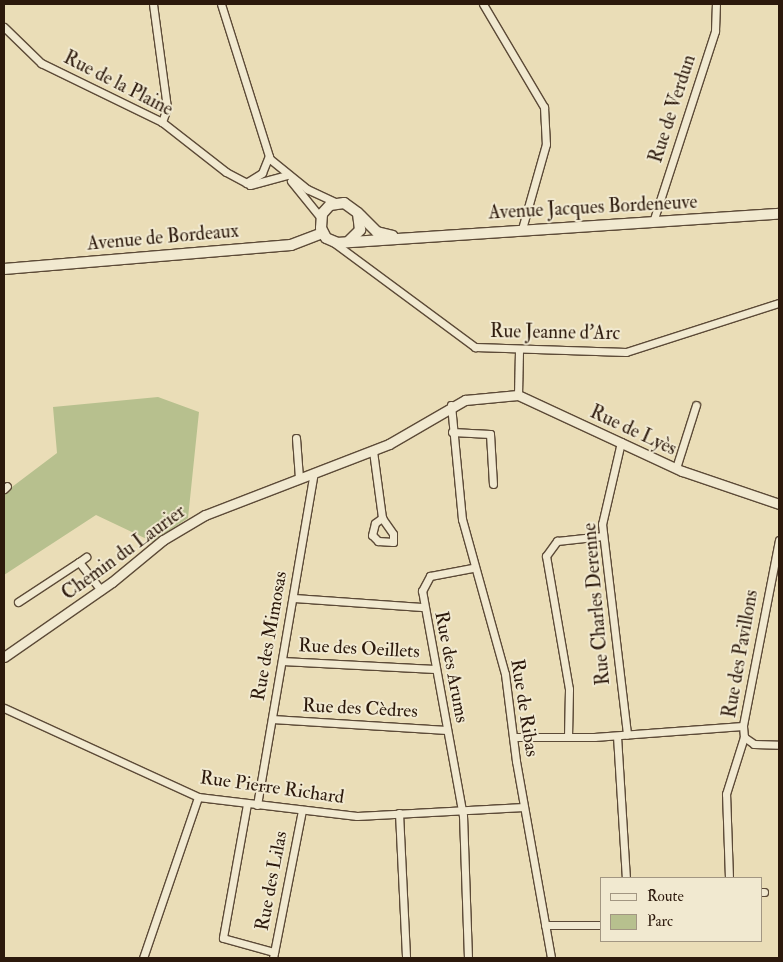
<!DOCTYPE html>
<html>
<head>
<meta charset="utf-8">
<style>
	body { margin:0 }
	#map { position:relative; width:783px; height:962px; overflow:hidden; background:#eaddb7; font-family:"IM FELL Double Pica",serif }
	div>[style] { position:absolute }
	.green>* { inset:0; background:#b7c08e }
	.roads { filter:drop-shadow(1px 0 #5c4a37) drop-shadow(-1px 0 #5c4a37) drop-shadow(0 1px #5c4a37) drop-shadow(0 -1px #5c4a37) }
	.minor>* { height:7px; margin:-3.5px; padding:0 3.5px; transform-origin:3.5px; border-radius:3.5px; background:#f1e9d0 }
	.tertiary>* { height:9px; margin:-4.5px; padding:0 4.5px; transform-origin:4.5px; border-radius:4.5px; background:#f1e9d0 }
	.secondary>* { height:10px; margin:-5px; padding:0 5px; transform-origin:5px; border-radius:5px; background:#f1e9d0 }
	span { translate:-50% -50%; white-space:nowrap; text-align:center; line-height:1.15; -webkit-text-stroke:4px #f1e9d0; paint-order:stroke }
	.street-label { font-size:19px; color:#2c190c }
	.frame { position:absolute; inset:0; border:5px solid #2c190c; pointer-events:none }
	.legend { position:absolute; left:600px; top:877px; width:162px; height:65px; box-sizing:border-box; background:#f1e9d0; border:1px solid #a29682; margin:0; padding:6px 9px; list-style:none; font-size:15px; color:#2c190c }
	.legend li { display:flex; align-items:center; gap:10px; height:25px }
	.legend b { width:25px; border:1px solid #a29682 }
</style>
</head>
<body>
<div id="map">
	<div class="green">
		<div style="clip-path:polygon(158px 397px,199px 412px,188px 518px,153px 542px,96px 515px,4px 575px,4px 493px,57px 453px,53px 407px)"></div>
	</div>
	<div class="roads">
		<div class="minor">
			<div style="left:153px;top:4px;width:105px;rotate:82.3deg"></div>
			<div style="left:167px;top:108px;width:15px;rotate:110deg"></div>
			<div style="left:221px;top:4px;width:163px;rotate:72.5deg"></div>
			<div style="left:270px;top:159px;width:48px;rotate:39deg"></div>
			<div style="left:307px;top:189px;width:33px;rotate:25deg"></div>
			<div style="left:483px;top:4px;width:120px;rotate:59.4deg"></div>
			<div style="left:544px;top:107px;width:37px;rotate:87deg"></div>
			<div style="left:546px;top:144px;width:88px;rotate:105.8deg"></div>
			<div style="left:4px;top:27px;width:52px;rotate:44.2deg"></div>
			<div style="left:41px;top:63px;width:135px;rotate:26deg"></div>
			<div style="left:162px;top:122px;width:81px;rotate:38deg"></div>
			<div style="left:226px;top:172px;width:27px;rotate:28deg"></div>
			<div style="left:250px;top:185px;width:38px;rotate:-15deg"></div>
			<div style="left:291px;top:181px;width:48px;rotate:51deg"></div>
			<div style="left:246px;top:183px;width:19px;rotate:-32deg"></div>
			<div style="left:262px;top:173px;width:18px;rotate:-68deg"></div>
			<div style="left:653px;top:222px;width:201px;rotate:-72deg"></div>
			<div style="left:715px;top:31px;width:27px;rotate:-88deg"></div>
			<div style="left:333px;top:242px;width:177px;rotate:36.5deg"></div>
			<div style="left:475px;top:347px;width:151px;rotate:1.9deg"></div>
			<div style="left:626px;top:352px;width:161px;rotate:-17.8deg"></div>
			<div style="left:518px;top:395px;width:44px;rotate:-88.7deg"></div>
			<div style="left:451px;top:405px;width:115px;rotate:84.5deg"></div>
			<div style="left:462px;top:519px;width:161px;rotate:74.5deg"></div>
			<div style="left:505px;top:674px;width:88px;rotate:82.8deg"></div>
			<div style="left:516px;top:761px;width:200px;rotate:79.9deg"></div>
			<div style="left:452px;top:432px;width:38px;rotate:3deg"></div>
			<div style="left:490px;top:434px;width:50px;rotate:86.6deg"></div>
			<div style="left:296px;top:438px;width:40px;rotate:85.7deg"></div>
			<div style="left:621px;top:442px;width:84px;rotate:103deg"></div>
			<div style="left:602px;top:524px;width:212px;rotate:83.2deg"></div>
			<div style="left:373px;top:451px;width:68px;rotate:82.3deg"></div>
			<div style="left:382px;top:518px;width:19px;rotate:55deg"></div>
			<div style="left:393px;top:534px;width:8px;rotate:90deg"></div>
			<div style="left:393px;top:542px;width:15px;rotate:-176deg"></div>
			<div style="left:378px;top:541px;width:8px;rotate:-135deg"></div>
			<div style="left:372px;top:535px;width:12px;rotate:-76deg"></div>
			<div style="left:375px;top:523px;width:9px;rotate:-36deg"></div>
			<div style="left:676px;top:468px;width:66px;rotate:-72.4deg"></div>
			<div style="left:4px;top:489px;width:4px;rotate:-45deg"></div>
			<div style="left:779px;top:540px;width:189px;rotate:101deg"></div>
			<div style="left:743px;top:726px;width:11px;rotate:85deg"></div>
			<div style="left:744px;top:737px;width:12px;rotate:35deg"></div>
			<div style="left:754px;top:744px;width:25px;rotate:2deg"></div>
			<div style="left:79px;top:562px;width:9px;rotate:-36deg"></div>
			<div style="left:294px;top:598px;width:128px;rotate:4deg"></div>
			<div style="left:18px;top:602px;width:73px;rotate:-33.3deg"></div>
			<div style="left:79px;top:562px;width:36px;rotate:52deg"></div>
			<div style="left:282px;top:661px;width:153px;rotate:3deg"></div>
			<div style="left:4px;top:708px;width:213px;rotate:24.6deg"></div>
			<div style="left:198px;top:797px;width:160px;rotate:6.8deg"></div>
			<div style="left:357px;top:816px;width:167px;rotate:-3.1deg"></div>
			<div style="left:272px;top:719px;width:175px;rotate:3.6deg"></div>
			<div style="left:617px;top:736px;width:142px;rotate:86.4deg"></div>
			<div style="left:513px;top:737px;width:81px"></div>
			<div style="left:594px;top:737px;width:149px;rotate:-4.2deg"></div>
			<div style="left:568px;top:737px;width:48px;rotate:-88.8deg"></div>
			<div style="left:569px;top:689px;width:135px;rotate:-99.8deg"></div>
			<div style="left:546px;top:556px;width:19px;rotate:-54deg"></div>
			<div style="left:557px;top:541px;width:46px;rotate:-6.2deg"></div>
			<div style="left:247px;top:804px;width:136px;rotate:100.2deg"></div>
			<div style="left:223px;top:938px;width:53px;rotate:15.4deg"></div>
			<div style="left:257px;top:805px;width:337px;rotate:-80.3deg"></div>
			<div style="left:399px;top:813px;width:145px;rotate:87.2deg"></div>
			<div style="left:729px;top:878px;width:84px;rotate:-92deg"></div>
			<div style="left:726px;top:794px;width:60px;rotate:-72.5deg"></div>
			<div style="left:762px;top:892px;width:2px"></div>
			<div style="left:545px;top:925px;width:57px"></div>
			<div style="left:143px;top:958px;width:170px;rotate:-71.1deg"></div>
			<div style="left:273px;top:958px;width:151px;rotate:-78.9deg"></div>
			<div style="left:468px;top:958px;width:142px;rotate:-92deg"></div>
			<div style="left:463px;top:816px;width:229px;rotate:-100.3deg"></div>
			<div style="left:422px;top:591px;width:17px;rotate:-62deg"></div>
			<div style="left:430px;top:576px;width:43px;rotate:-10.8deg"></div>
		</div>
		<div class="tertiary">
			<div style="left:4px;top:657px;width:131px;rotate:-34.8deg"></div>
			<div style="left:112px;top:582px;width:66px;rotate:-39.5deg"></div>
			<div style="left:163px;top:540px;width:49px;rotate:-30.8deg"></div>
			<div style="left:205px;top:515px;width:197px;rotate:-21.1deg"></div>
			<div style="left:389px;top:444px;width:88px;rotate:-30.1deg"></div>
			<div style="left:465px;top:400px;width:53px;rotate:-5.4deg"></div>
			<div style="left:518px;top:395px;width:181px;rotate:24.9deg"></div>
			<div style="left:682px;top:471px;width:102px;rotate:18.8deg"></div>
		</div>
		<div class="secondary">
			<div style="left:360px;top:215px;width:24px;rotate:45deg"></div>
			<div style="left:377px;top:232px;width:16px;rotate:14deg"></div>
			<div style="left:349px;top:241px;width:16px;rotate:-45deg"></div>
			<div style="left:360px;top:230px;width:17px;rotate:-97deg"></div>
			<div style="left:358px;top:213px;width:17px;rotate:-144deg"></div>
			<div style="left:344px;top:203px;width:14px;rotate:172deg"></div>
			<div style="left:330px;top:205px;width:12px;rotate:132deg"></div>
			<div style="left:322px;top:214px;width:14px;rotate:94deg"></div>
			<div style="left:321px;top:228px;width:11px;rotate:63deg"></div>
			<div style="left:326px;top:238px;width:13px;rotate:23deg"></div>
			<div style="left:338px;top:243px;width:442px;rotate:-3.8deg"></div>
			<div style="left:4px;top:269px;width:288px;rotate:-4.8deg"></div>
			<div style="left:291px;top:245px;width:34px;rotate:-21deg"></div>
		</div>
	</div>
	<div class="street-label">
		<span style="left:118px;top:84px;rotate:27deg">Rue de la Plaine</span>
		<span style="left:673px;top:109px;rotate:-72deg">Rue de Verdun</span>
		<span style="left:593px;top:208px;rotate:-3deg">Avenue Jacques Bordeneuve</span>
		<span style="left:163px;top:238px;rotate:-5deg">Avenue de Bordeaux</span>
		<span style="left:555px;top:333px;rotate:1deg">Rue Jeanne d'Arc</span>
		<span style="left:633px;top:431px;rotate:25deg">Rue de Lyès</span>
		<span style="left:124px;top:553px;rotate:-36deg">Chemin du Laurier</span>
		<span style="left:597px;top:604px;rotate:-95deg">Rue Charles Derenne</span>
		<span style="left:270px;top:636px;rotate:-80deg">Rue des Mimosas</span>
		<span style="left:359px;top:649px;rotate:3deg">Rue des Oeillets</span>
		<span style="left:741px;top:654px;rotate:-80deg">Rue des Pavillons</span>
		<span style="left:451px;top:667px;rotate:79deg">Rue des Arums</span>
		<span style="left:524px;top:708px;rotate:81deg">Rue de Ribas</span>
		<span style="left:360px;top:709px;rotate:3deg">Rue des Cèdres</span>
		<span style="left:272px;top:788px;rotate:8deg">Rue Pierre Richard</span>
		<span style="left:272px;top:881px;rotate:-79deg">Rue des Lilas</span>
	</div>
	<div class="frame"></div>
	<ul class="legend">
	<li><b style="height:6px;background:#f1e9d0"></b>Route</li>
	<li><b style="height:14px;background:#b7c08e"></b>Parc</li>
	</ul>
</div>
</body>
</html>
